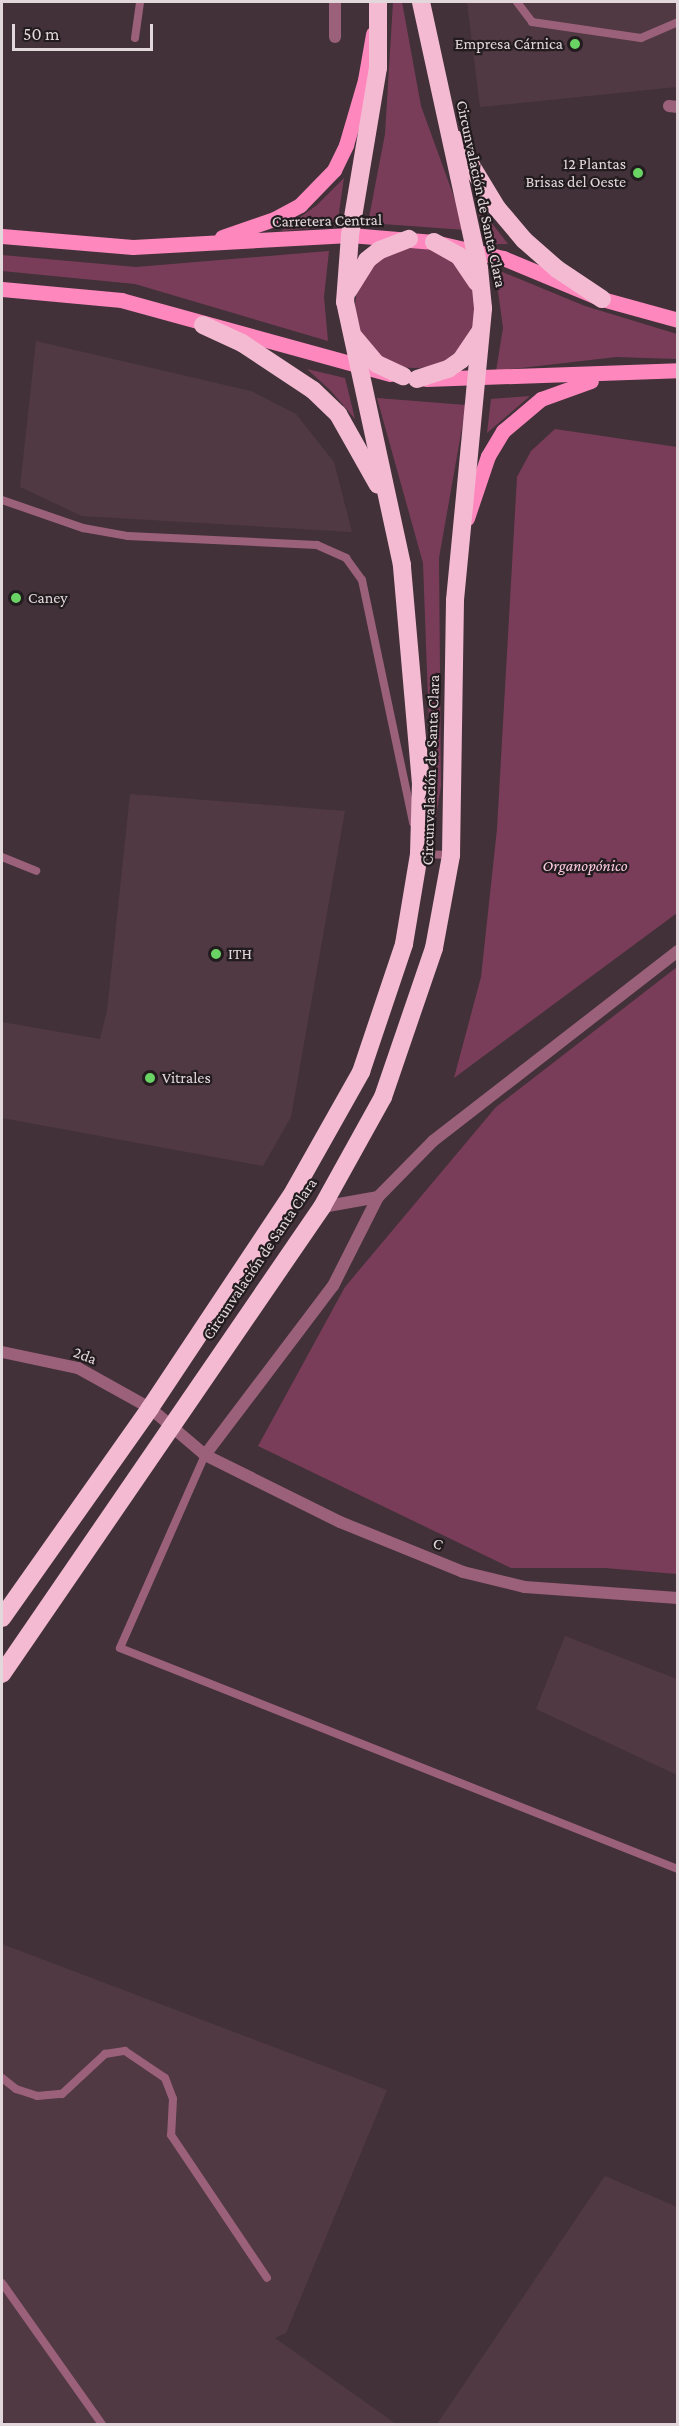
<!DOCTYPE html>
<html>
<head>
<meta charset="utf-8">
<style>
	body { margin:0 }
	#map { position:relative; width:679px; height:2426px; overflow:hidden; background:#423138; font-family:"Crimson Pro",serif }
	div>[style] { position:absolute }
	.built>* { inset:0; background:#503942 }
	.green>* { inset:0; background:#7a3d59 }
	.round { border-radius:50% }
	.lane>* { height:8px; margin:-4px; padding:0 4px; transform-origin:4px; border-radius:4px; background:#9c617a }
	.street>* { height:12px; margin:-6px; padding:0 6px; transform-origin:6px; border-radius:6px; background:#9c617a }
	.primary>* { height:15px; margin:-7.5px; padding:0 7.5px; transform-origin:7.5px; border-radius:7.5px; background:#fe87bd }
	.highway>* { height:18px; margin:-9px; padding:0 9px; transform-origin:9px; border-radius:9px; background:#f3bad1 }
	.dots>* { width:16px; height:16px; translate:-50% -50%; box-sizing:border-box; border:3px solid #231c1f; border-radius:50% }
	span { translate:-50% -50%; white-space:nowrap; text-align:center; line-height:1.15; -webkit-text-stroke:4.5px #231c1f; paint-order:stroke }
	.poi-label { font-size:16px; color:#e2d7db }
	.right { translate:-100% -50%; text-align:right }
	.left { translate:0 -50%; text-align:left }
	.street-label { font-size:16px; color:#e2d7db }
	.park-label { font-size:16px; color:#ffcde1; font-style:italic }
	.frame { position:absolute; inset:0; border:3px solid #e2d7db; pointer-events:none }
	.scale { position:absolute; left:12px; top:24px; width:141px; height:27px; box-sizing:border-box; border:3px solid #e2d7db; border-top:0; padding-left:8px; font-size:18px; line-height:21px; white-space:nowrap; color:#e2d7db; -webkit-text-stroke:4px #231c1f; paint-order:stroke }
</style>
</head>
<body>
<div id="map">
	<div class="built">
		<div style="clip-path:polygon(467px 2px,677px 2px,677px 87px,480px 107px)"></div>
		<div style="clip-path:polygon(36px 341px,251px 391px,296px 414px,334px 462px,352px 532px,82px 516px,20px 487px)"></div>
		<div style="clip-path:polygon(130px 794px,345px 811px,291px 1117px,263px 1166px,2px 1118px,2px 1022px,100px 1039px,107px 1011px)"></div>
		<div style="clip-path:polygon(565px 1636px,677px 1679px,677px 1775px,536px 1709px)"></div>
		<div style="clip-path:polygon(2px 1944px,387px 2090px,286px 2333px,275px 2338px,396px 2424px,8px 2424px,2px 2419px)"></div>
		<div style="clip-path:polygon(605px 2176px,677px 2207px,677px 2424px,437px 2424px)"></div>
	</div>
	<div class="green">
		<div style="clip-path:polygon(393px 2px,402px 2px,421px 106px,466px 230px,368px 223px,385px 134px)"></div>
		<div style="clip-path:polygon(344px 178px,337px 226px,281px 231px,317px 205px)"></div>
		<div style="clip-path:polygon(477px 204px,508px 244px,485px 244px)"></div>
		<div class="round" style="left:355px;top:248px;width:120px;height:120px"></div>
		<div style="clip-path:polygon(329px 251px,324px 297px,328px 341px,135px 284px,2px 271px,2px 255px,136px 267px)"></div>
		<div style="clip-path:polygon(495px 269px,585px 306px,677px 334px,677px 359px,616px 357px,496px 371px,503px 328px)"></div>
		<div style="clip-path:polygon(307px 369px,345px 378px,355px 419px,331px 391px)"></div>
		<div style="clip-path:polygon(530px 396px,487px 433px,491px 399px)"></div>
		<div style="clip-path:polygon(377px 398px,466px 405px,439px 558px,441px 786px,433px 835px,423px 563px)"></div>
		<div style="clip-path:polygon(555px 429px,677px 447px,677px 913px,454px 1078px,481px 977px,497px 829px,517px 477px,531px 451px)"></div>
		<div style="clip-path:polygon(677px 967px,677px 1574px,605px 1568px,511px 1568px,258px 1446px,345px 1287px,496px 1107px)"></div>
	</div>
	<div class="lane">
		<div style="left:517px;top:2px;width:25px;rotate:53deg"></div>
		<div style="left:532px;top:22px;width:110px;rotate:8.4deg"></div>
		<div style="left:641px;top:38px;width:40px;rotate:-23.4deg"></div>
		<div style="left:135px;top:38px;width:36px;rotate:-82deg"></div>
		<div style="left:2px;top:500px;width:86px;rotate:19.1deg"></div>
		<div style="left:83px;top:528px;width:46px;rotate:10.1deg"></div>
		<div style="left:128px;top:536px;width:189px;rotate:2.7deg"></div>
		<div style="left:317px;top:545px;width:32px;rotate:24deg"></div>
		<div style="left:346px;top:558px;width:27px;rotate:54deg"></div>
		<div style="left:362px;top:580px;width:248px;rotate:78.1deg"></div>
		<div style="left:420px;top:854px;width:30px;rotate:2deg"></div>
		<div style="left:2px;top:857px;width:37px;rotate:22deg"></div>
		<div style="left:205px;top:1455px;width:211px;rotate:113.8deg"></div>
		<div style="left:120px;top:1648px;width:600px;rotate:21.61deg"></div>
		<div style="left:2px;top:2078px;width:18px;rotate:38deg"></div>
		<div style="left:16px;top:2089px;width:22px;rotate:18deg"></div>
		<div style="left:37px;top:2096px;width:25px;rotate:-5deg"></div>
		<div style="left:62px;top:2094px;width:59px;rotate:-42.9deg"></div>
		<div style="left:105px;top:2054px;width:20px;rotate:-9deg"></div>
		<div style="left:125px;top:2051px;width:48px;rotate:34deg"></div>
		<div style="left:165px;top:2078px;width:22px;rotate:69deg"></div>
		<div style="left:173px;top:2099px;width:36px;rotate:93deg"></div>
		<div style="left:171px;top:2135px;width:172px;rotate:56.1deg"></div>
		<div style="left:2px;top:2283px;width:173px;rotate:54.7deg"></div>
	</div>
	<div class="street">
		<div style="left:335px;top:2px;width:35px;rotate:90deg"></div>
		<div style="left:669px;top:106px;width:9px;rotate:6deg"></div>
		<div style="left:322px;top:1207px;width:57px;rotate:-10.1deg"></div>
		<div style="left:378px;top:1197px;width:78px;rotate:-45.5deg"></div>
		<div style="left:433px;top:1141px;width:310px;rotate:-37.8deg"></div>
		<div style="left:2px;top:1352px;width:78px;rotate:11.9deg"></div>
		<div style="left:78px;top:1368px;width:82px;rotate:29.1deg"></div>
		<div style="left:150px;top:1408px;width:72px;rotate:40.5deg"></div>
		<div style="left:205px;top:1455px;width:151px;rotate:26.4deg"></div>
		<div style="left:340px;top:1522px;width:133px;rotate:22.1deg"></div>
		<div style="left:463px;top:1572px;width:64px;rotate:13.6deg"></div>
		<div style="left:525px;top:1587px;width:153px;rotate:4.1deg"></div>
		<div style="left:205px;top:1455px;width:212px;rotate:-52.9deg"></div>
		<div style="left:333px;top:1286px;width:100px;rotate:-63.2deg"></div>
	</div>
	<div class="primary">
		<div style="left:2px;top:236px;width:131px;rotate:4.8deg"></div>
		<div style="left:133px;top:247px;width:217px;rotate:-3.2deg"></div>
		<div style="left:350px;top:235px;width:84px;rotate:4.8deg"></div>
		<div style="left:434px;top:242px;width:71px;rotate:13.1deg"></div>
		<div style="left:503px;top:258px;width:107px;rotate:22.5deg"></div>
		<div style="left:602px;top:299px;width:79px;rotate:15.4deg"></div>
		<div style="left:222px;top:237px;width:55px;rotate:-19.1deg"></div>
		<div style="left:274px;top:219px;width:30px;rotate:-28deg"></div>
		<div style="left:300px;top:205px;width:49px;rotate:-45.8deg"></div>
		<div style="left:334px;top:170px;width:28px;rotate:-64deg"></div>
		<div style="left:346px;top:145px;width:68px;rotate:-73.7deg"></div>
		<div style="left:365px;top:80px;width:47px;rotate:-80.1deg"></div>
		<div style="left:2px;top:289px;width:120px;rotate:5.3deg"></div>
		<div style="left:121px;top:300px;width:279px;rotate:15.4deg"></div>
		<div style="left:426px;top:379px;width:252px;rotate:-2deg"></div>
		<div style="left:467px;top:518px;width:65px;rotate:-71.3deg"></div>
		<div style="left:488px;top:456px;width:29px;rotate:-59deg"></div>
		<div style="left:503px;top:431px;width:50px;rotate:-40.1deg"></div>
		<div style="left:541px;top:399px;width:53px;rotate:-19.8deg"></div>
	</div>
	<div class="highway">
		<div style="left:455px;top:139px;width:81px;rotate:58.7deg"></div>
		<div style="left:497px;top:208px;width:42px;rotate:49.8deg"></div>
		<div style="left:524px;top:240px;width:44px;rotate:41.3deg"></div>
		<div style="left:557px;top:269px;width:54px;rotate:33.7deg"></div>
		<div style="left:434px;top:242px;width:29px;rotate:29deg"></div>
		<div style="left:459px;top:256px;width:32px;rotate:56deg"></div>
		<div style="left:348px;top:291px;width:36px;rotate:-58deg"></div>
		<div style="left:367px;top:260px;width:16px;rotate:-38deg"></div>
		<div style="left:380px;top:250px;width:31px;rotate:-21deg"></div>
		<div style="left:203px;top:325px;width:43px;rotate:24.8deg"></div>
		<div style="left:242px;top:343px;width:85px;rotate:33.5deg"></div>
		<div style="left:313px;top:390px;width:35px;rotate:44deg"></div>
		<div style="left:338px;top:414px;width:81px;rotate:60.6deg"></div>
		<div style="left:354px;top:337px;width:35px;rotate:50deg"></div>
		<div style="left:377px;top:364px;width:29px;rotate:25deg"></div>
		<div style="left:417px;top:379px;width:33px;rotate:-18deg"></div>
		<div style="left:448px;top:369px;width:16px;rotate:-35deg"></div>
		<div style="left:461px;top:360px;width:34px;rotate:-56deg"></div>
		<div style="left:2px;top:1618px;width:257px;rotate:-54.8deg"></div>
		<div style="left:150px;top:1408px;width:260px;rotate:-56.4deg"></div>
		<div style="left:294px;top:1191px;width:137px;rotate:-60.6deg"></div>
		<div style="left:361px;top:1072px;width:135px;rotate:-71.4deg"></div>
		<div style="left:404px;top:944px;width:91px;rotate:-80.5deg"></div>
		<div style="left:419px;top:854px;width:70px;rotate:-88.4deg"></div>
		<div style="left:421px;top:784px;width:220px;rotate:-95deg"></div>
		<div style="left:402px;top:565px;width:269px;rotate:-102.2deg"></div>
		<div style="left:345px;top:302px;width:67px;rotate:-85.7deg"></div>
		<div style="left:350px;top:235px;width:169px;rotate:-80.5deg"></div>
		<div style="left:378px;top:68px;width:66px;rotate:-90deg"></div>
		<div style="left:2px;top:1674px;width:566px;rotate:-55.58deg"></div>
		<div style="left:322px;top:1207px;width:126px;rotate:-61deg"></div>
		<div style="left:383px;top:1097px;width:157px;rotate:-71.1deg"></div>
		<div style="left:434px;top:948px;width:95px;rotate:-79.6deg"></div>
		<div style="left:451px;top:855px;width:255px;rotate:-89.1deg"></div>
		<div style="left:455px;top:600px;width:293px;rotate:-84.5deg"></div>
		<div style="left:483px;top:308px;width:40px;rotate:-95.7deg"></div>
		<div style="left:479px;top:268px;width:272px;rotate:-102.3deg"></div>
	</div>
	<div class="dots">
		<div style="left:575px;top:44px;background:#69d464"></div>
		<div style="left:638px;top:173px;background:#69d464"></div>
		<div style="left:16px;top:598px;background:#69d464"></div>
		<div style="left:216px;top:954px;background:#69d464"></div>
		<div style="left:150px;top:1078px;background:#69d464"></div>
	</div>
	<div class="poi-label">
		<span class="right" style="left:563px;top:44px">Empresa Cárnica</span>
		<span class="right" style="left:626px;top:173px">12 Plantas<br>Brisas del Oeste</span>
		<span class="left" style="left:28px;top:598px">Caney</span>
		<span class="left" style="left:228px;top:954px">ITH</span>
		<span class="left" style="left:162px;top:1078px">Vitrales</span>
	</div>
	<div class="street-label">
		<span style="left:481px;top:194px;rotate:78deg">Circunvalación de Santa Clara</span>
		<span style="left:327px;top:221px;rotate:-1deg">Carretera Central</span>
		<span style="left:431px;top:770px;rotate:-88deg">Circunvalación de Santa Clara</span>
		<span style="left:260px;top:1259px;rotate:-56deg">Circunvalación de Santa Clara</span>
		<span style="left:85px;top:1356px;rotate:21deg">2da</span>
		<span style="left:438px;top:1544px;rotate:22deg">C</span>
	</div>
	<div class="park-label">
		<span style="left:585px;top:866px">Organopónico</span>
	</div>
	<div class="frame"></div>
	<div class="scale">50 m</div>
</div>
</body>
</html>
